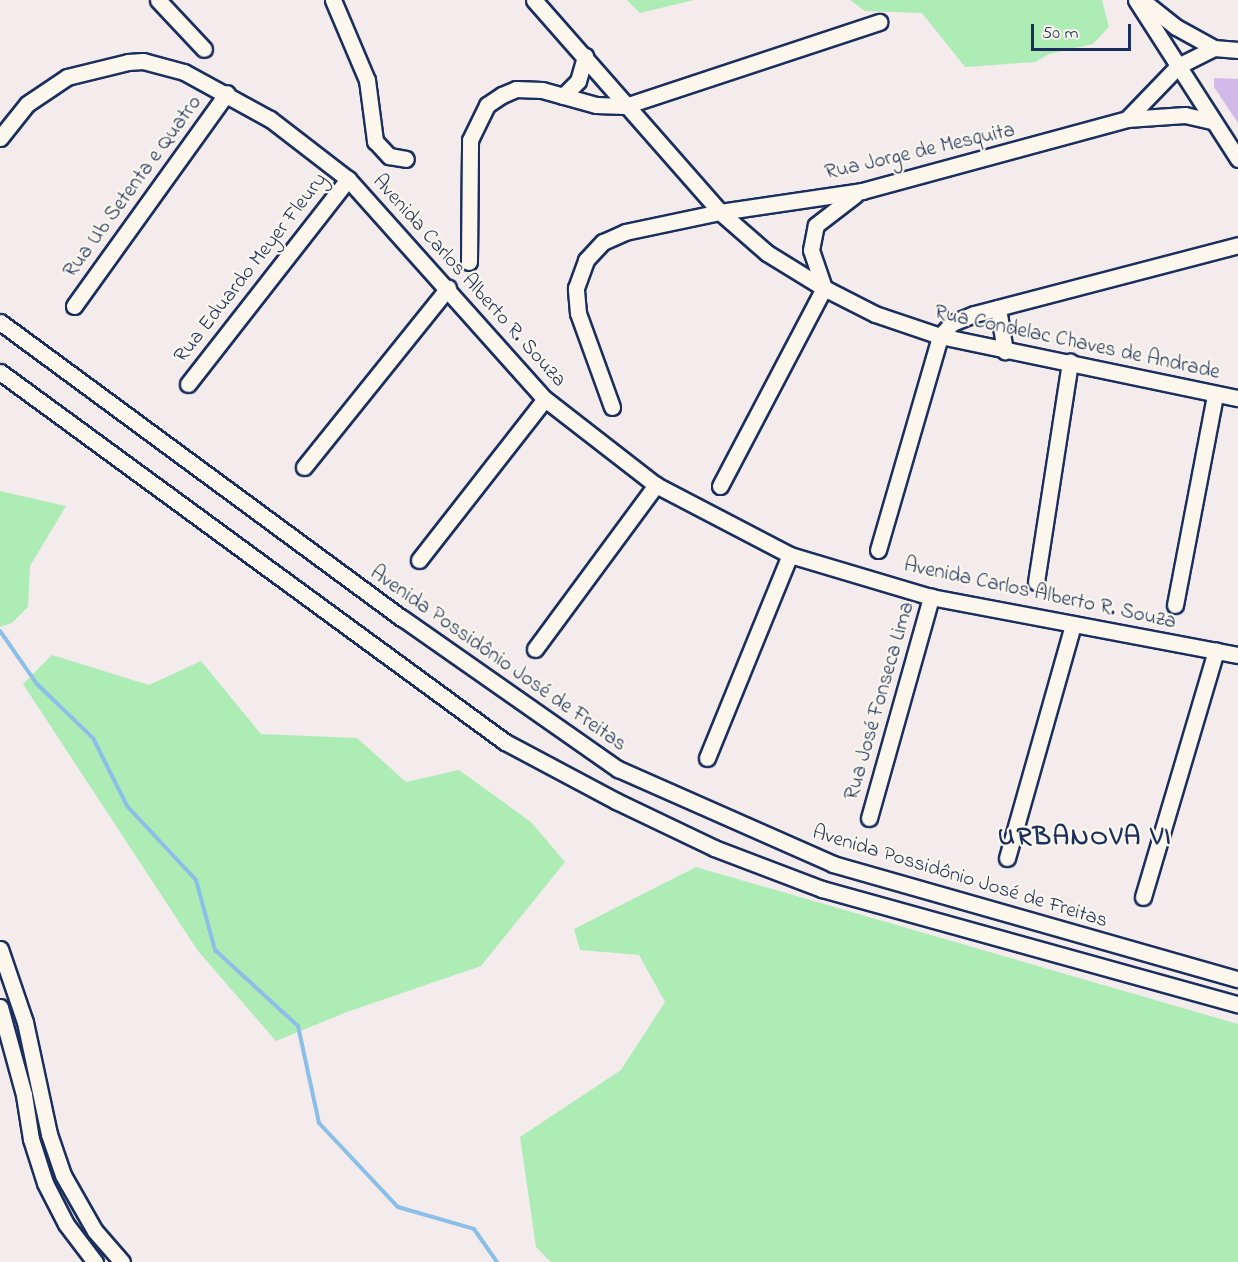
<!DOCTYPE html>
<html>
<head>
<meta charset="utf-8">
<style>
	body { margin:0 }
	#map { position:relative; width:1238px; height:1262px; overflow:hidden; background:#f3ebec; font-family:"Indie Flower",sans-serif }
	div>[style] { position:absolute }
	.green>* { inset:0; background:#adedb5 }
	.stream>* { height:4px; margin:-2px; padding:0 2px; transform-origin:2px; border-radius:2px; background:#8cbfe8 }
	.building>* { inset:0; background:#d1baea }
	.roads { filter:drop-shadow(2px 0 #1b2f5e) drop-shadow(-2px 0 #1b2f5e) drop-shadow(0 2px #1b2f5e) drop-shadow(0 -2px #1b2f5e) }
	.minor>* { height:15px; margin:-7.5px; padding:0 7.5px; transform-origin:7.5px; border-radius:7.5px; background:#fbf7ec }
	span { translate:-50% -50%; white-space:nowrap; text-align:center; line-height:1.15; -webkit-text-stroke:4.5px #fbf7ec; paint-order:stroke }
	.street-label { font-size:21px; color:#1b2f5e }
	.district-label { font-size:27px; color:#1b2f5e; font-weight:700; letter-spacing:1.5px }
	.scale { position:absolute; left:1031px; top:24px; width:100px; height:27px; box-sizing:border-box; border:3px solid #1b2f5e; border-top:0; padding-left:8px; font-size:18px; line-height:21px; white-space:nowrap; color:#1b2f5e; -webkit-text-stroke:4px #fbf7ec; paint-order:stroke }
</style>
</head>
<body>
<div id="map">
	<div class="green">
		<div style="clip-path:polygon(627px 0,694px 0,640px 13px)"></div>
		<div style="clip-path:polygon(850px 0,1102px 0,1109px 27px,1093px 44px,1049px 54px,1035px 62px,965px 67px,922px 13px,865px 11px)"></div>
		<div style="clip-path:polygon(0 491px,66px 506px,30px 566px,28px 607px,12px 623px,0 627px)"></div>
		<div style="clip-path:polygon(52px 655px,149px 685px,201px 661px,261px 734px,357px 738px,406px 782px,459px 770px,531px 822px,565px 862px,481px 966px,347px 1012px,276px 1041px,198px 951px,23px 684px)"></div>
		<div style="clip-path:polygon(696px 867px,1238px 1024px,1238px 1262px,551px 1262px,536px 1247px,520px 1137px,621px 1070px,665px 1002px,639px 955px,580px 950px,574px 929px)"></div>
	</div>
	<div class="stream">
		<div style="left:0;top:631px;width:65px;rotate:55.1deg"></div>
		<div style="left:37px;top:684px;width:78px;rotate:44deg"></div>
		<div style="left:93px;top:738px;width:76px;rotate:63.4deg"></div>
		<div style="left:127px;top:806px;width:101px;rotate:47deg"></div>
		<div style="left:196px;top:880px;width:73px;rotate:74.8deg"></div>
		<div style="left:215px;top:950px;width:113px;rotate:42.5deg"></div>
		<div style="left:298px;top:1026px;width:99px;rotate:77.8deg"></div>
		<div style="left:319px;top:1123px;width:115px;rotate:46.8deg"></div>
		<div style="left:398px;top:1207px;width:79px;rotate:16.1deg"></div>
		<div style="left:474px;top:1229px;width:40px;rotate:55.1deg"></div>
	</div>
	<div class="building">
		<div style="clip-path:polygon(1214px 78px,1238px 79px,1238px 123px,1214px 87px)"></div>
	</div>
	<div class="roads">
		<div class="minor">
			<div style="left:158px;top:0;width:67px;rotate:46.8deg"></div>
			<div style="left:333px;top:0;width:87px;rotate:67deg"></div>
			<div style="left:367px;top:80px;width:62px;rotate:82.5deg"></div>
			<div style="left:375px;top:141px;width:21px;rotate:47deg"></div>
			<div style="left:389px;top:156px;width:17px;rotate:10deg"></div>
			<div style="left:534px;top:0;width:282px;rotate:48.7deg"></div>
			<div style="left:720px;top:212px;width:62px;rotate:41.1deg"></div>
			<div style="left:767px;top:253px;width:67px;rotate:31.6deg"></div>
			<div style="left:824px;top:288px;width:57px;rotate:27deg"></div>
			<div style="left:875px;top:314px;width:69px;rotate:18.7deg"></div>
			<div style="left:940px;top:336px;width:304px;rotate:11.8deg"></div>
			<div style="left:1136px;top:0;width:189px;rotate:57.3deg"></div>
			<div style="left:1142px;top:0;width:43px;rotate:38.5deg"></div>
			<div style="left:1176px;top:27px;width:43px;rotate:28.9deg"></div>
			<div style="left:563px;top:96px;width:21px;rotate:-45deg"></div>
			<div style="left:578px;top:81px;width:26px;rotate:-74deg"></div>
			<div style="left:1127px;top:119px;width:74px;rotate:-46.1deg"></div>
			<div style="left:1178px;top:66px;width:40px;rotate:-26.6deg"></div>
			<div style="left:1214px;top:48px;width:24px;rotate:5deg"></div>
			<div style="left:0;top:138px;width:43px;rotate:-51.5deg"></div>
			<div style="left:27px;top:104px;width:48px;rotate:-34deg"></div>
			<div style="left:67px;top:77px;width:63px;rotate:-13.8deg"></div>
			<div style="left:128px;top:62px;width:15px;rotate:-4deg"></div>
			<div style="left:143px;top:61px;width:42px;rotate:15deg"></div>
			<div style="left:184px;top:72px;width:98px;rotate:28.7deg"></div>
			<div style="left:270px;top:119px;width:98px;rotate:37.6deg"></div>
			<div style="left:348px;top:179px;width:295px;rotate:48.2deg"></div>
			<div style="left:545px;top:399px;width:140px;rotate:37.8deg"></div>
			<div style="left:656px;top:485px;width:151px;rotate:27.6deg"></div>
			<div style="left:790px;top:555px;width:147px;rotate:16.6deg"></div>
			<div style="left:931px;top:597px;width:312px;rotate:10.7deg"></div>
			<div style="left:469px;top:262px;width:122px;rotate:-89.5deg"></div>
			<div style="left:470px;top:140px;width:39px;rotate:-64deg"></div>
			<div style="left:487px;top:105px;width:18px;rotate:-34deg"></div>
			<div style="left:502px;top:95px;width:15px;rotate:-23deg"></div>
			<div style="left:516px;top:89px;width:26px;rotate:2deg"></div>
			<div style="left:542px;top:90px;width:56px;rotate:15.5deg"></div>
			<div style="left:596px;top:105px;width:29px;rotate:2deg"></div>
			<div style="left:625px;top:106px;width:268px;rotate:-18.3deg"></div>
			<div style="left:74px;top:306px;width:262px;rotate:-54.3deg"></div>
			<div style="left:998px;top:308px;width:44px;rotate:80.8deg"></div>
			<div style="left:0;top:322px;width:499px;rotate:36.4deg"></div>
			<div style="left:402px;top:618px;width:264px;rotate:35deg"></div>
			<div style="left:618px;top:769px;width:235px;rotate:23.8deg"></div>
			<div style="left:833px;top:864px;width:421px;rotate:15.9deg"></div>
			<div style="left:0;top:372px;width:626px;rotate:36.23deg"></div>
			<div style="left:505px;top:742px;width:126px;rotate:28deg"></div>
			<div style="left:616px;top:801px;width:109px;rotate:25.6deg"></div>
			<div style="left:714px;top:848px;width:116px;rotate:20.8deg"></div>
			<div style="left:822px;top:889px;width:432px;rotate:15.5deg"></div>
			<div style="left:188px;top:384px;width:260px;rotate:-52deg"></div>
			<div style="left:612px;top:407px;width:100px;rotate:-109.9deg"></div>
			<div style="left:578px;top:313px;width:25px;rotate:-95deg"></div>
			<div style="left:576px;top:288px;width:30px;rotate:-70deg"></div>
			<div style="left:586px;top:260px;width:25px;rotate:-47deg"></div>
			<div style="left:603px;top:242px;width:24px;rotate:-24deg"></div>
			<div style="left:625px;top:232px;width:97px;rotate:-11.9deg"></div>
			<div style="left:720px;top:212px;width:144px;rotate:-8.4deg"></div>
			<div style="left:862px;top:191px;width:275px;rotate:-15.2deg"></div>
			<div style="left:1127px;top:119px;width:58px;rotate:-3.9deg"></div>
			<div style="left:1185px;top:115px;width:28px;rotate:13deg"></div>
			<div style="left:304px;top:467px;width:230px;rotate:-51.2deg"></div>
			<div style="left:720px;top:486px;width:224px;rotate:-62.3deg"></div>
			<div style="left:824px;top:288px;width:40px;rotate:-108.9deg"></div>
			<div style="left:811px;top:250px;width:25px;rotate:-79deg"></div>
			<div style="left:816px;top:225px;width:49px;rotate:-37.6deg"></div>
			<div style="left:878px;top:550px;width:223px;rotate:-73.8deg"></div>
			<div style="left:940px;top:336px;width:18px;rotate:-47deg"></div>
			<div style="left:952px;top:323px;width:24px;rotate:-22deg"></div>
			<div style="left:974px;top:314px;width:273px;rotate:-14.6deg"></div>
			<div style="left:419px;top:560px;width:204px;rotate:-52deg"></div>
			<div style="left:1036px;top:582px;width:223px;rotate:-81.2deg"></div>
			<div style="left:1175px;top:605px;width:214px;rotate:-79.2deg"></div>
			<div style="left:535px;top:649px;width:204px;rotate:-53.6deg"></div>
			<div style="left:707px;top:758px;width:219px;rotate:-67.8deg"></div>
			<div style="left:869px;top:818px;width:230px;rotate:-74.3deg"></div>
			<div style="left:1007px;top:858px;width:243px;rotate:-74.2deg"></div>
			<div style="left:1143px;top:897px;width:257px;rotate:-73.5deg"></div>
			<div style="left:0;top:949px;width:77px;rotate:71.1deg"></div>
			<div style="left:25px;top:1022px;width:115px;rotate:77.9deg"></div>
			<div style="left:49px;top:1134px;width:43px;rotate:71.1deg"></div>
			<div style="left:63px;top:1175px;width:64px;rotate:60.3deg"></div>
			<div style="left:95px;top:1231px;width:41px;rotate:48.9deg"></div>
			<div style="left:0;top:1007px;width:91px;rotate:74.7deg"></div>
			<div style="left:24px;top:1095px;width:45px;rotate:81deg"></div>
			<div style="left:31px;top:1139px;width:46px;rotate:72.3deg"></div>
			<div style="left:45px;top:1183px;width:46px;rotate:62.9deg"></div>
			<div style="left:66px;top:1224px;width:48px;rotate:52.7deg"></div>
		</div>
	</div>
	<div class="street-label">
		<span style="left:920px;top:152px;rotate:-13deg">Rua Jorge de Mesquita</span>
		<span style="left:133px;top:187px;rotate:-54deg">Rua Ub Setenta e Quatro</span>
		<span style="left:251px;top:268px;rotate:-52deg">Rua Eduardo Meyer Fleury</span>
		<span style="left:469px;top:281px;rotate:48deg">Avenida Carlos Alberto R. Souza</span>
		<span style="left:1077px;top:343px;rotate:12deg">Rua Condelac Chaves de Andrade</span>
		<span style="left:1040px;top:594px;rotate:12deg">Avenida Carlos Alberto R. Souza</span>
		<span style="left:498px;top:659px;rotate:35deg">Avenida Possidônio José de Freitas</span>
		<span style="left:880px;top:701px;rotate:-74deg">Rua José Fonseca Lima</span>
		<span style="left:960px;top:877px;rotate:17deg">Avenida Possidônio José de Freitas</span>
	</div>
	<div class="district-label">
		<span style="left:1085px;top:838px">URBANOVA VI</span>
	</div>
	<div class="scale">50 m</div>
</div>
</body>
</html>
